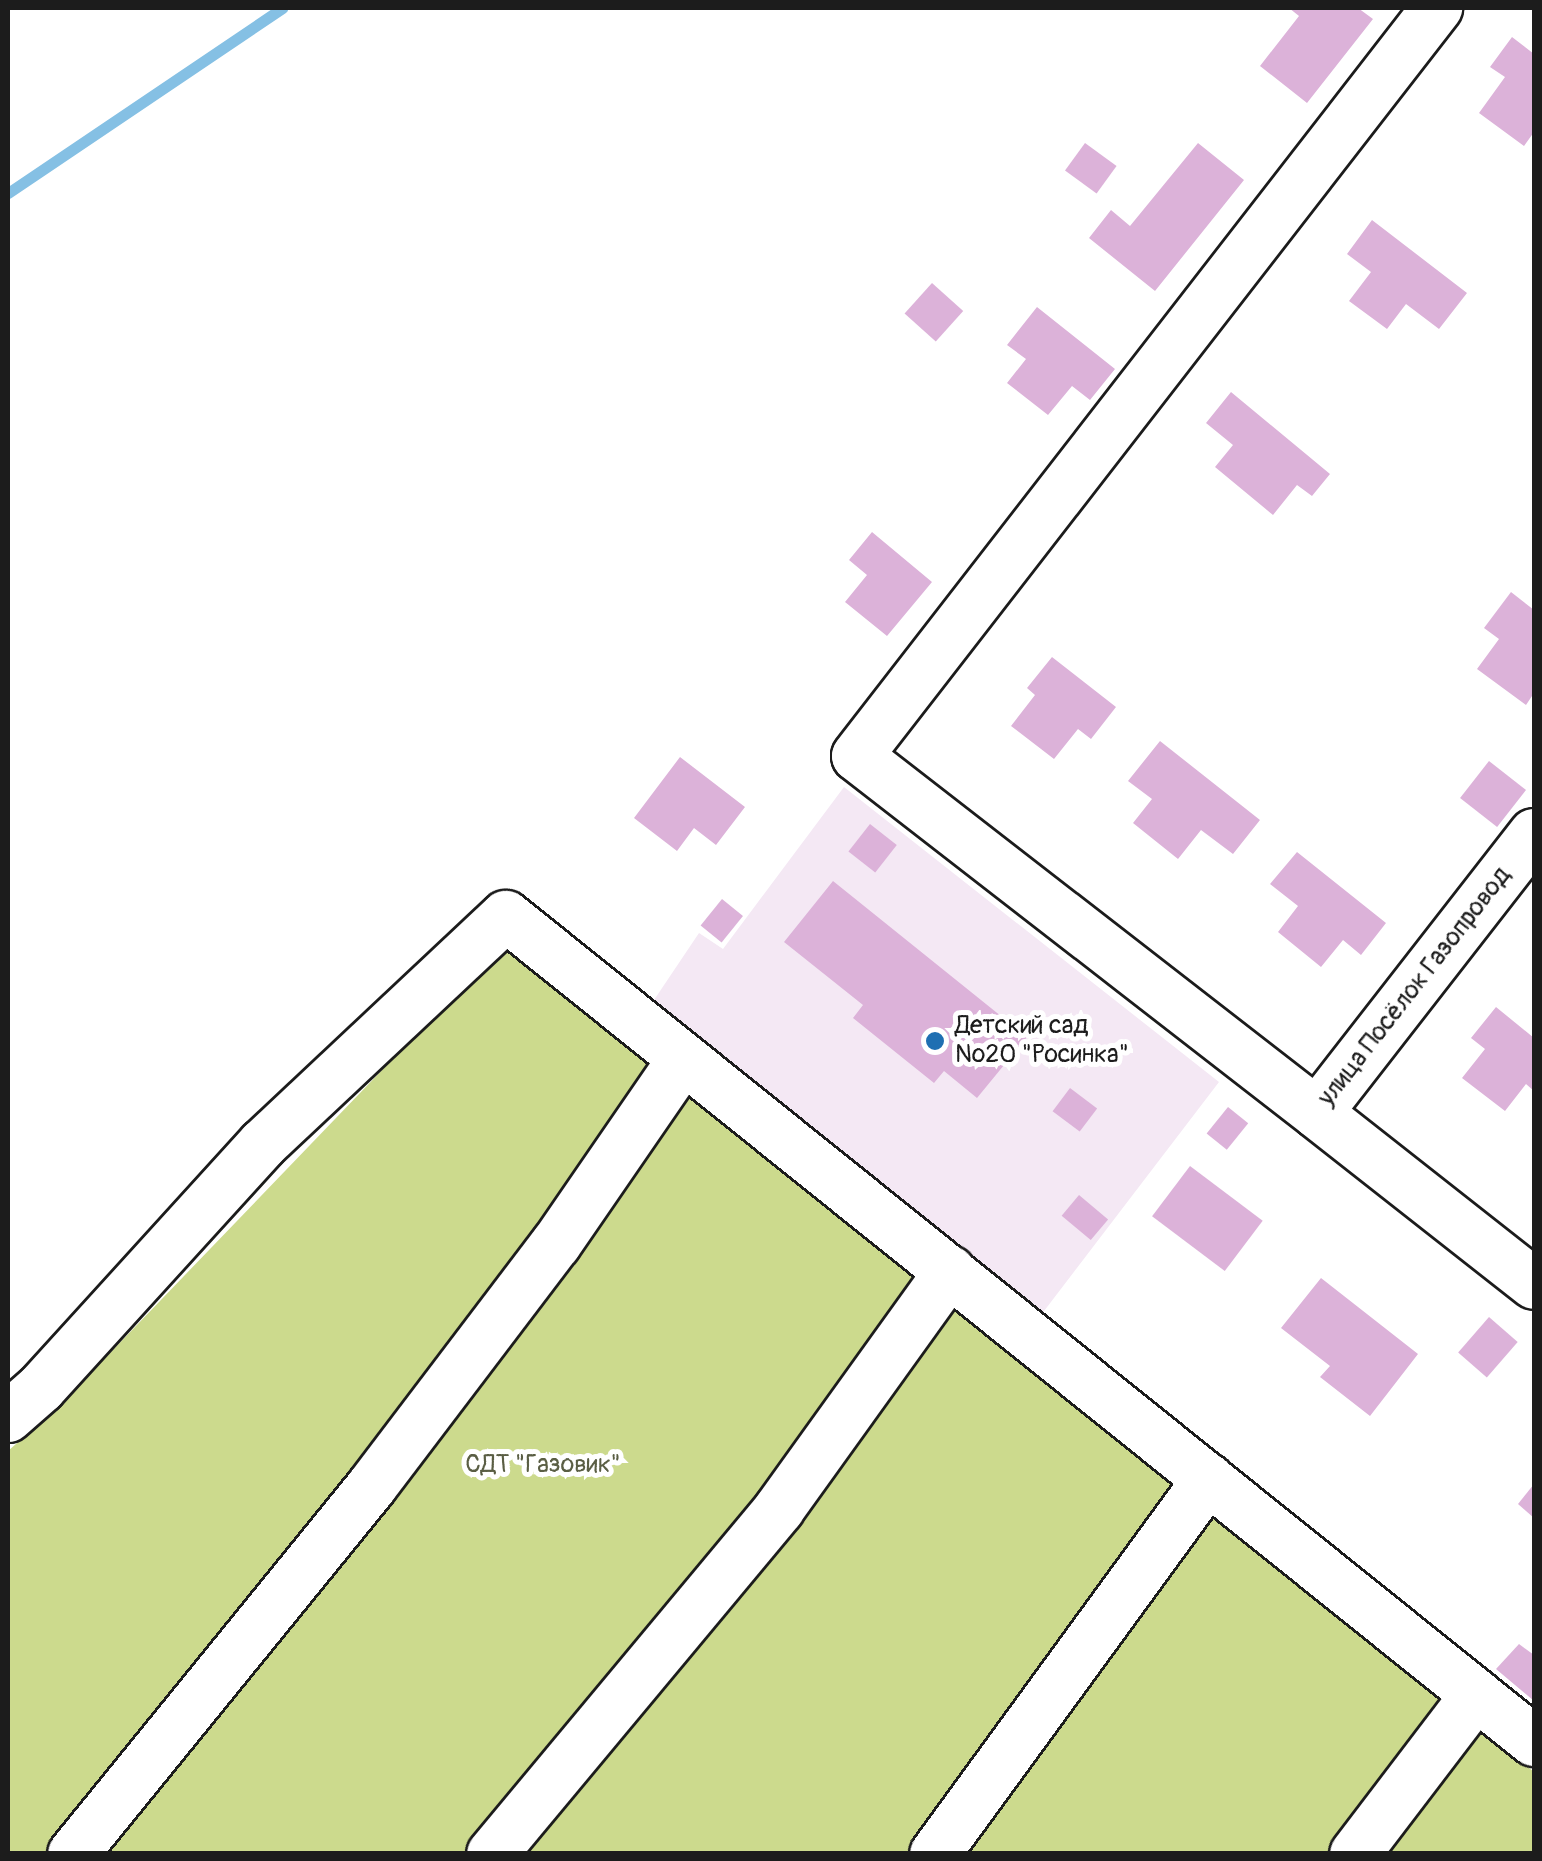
<!DOCTYPE html>
<html>
<head>
<meta charset="utf-8">
<style>
	body { margin:0 }
	#map { position:relative; width:1542px; height:1861px; overflow:hidden; background:#fff; font-family:Pangolin,sans-serif }
	div>[style] { position:absolute }
	.built>* { inset:0; background:#f4e8f4 }
	.green>* { inset:0; background:#ccda8d }
	.stream>* { height:11px; margin:-5.5px; padding:0 5.5px; transform-origin:5.5px; border-radius:5.5px; background:#85c0e4 }
	.building>* { inset:0; background:#dcb2d9; transform-origin:0 0 }
	.roads { filter:drop-shadow(2px 0 #1c1c1c) drop-shadow(-2px 0 #1c1c1c) drop-shadow(0 2px #1c1c1c) drop-shadow(0 -2px #1c1c1c) }
	.minor>* { height:50px; margin:-25px; padding:0 25px; transform-origin:25px; border-radius:25px; background:#fff }
	.dots>* { width:28px; height:28px; translate:-50% -50%; box-sizing:border-box; border:5px solid #fff; border-radius:50% }
	span { translate:-50% -50%; white-space:nowrap; text-align:center; line-height:1.15; -webkit-text-stroke:10px #fff; paint-order:stroke }
	.street-label { font-size:25px; color:#1c1c1c }
	.poi-label { font-size:25px; color:#1c1c1c }
	.left { translate:0 -50%; text-align:left }
	.park-label { font-size:25px; color:#5a5e44 }
	.frame { position:absolute; inset:0; border:10px solid #1c1c1c; pointer-events:none }
</style>
</head>
<body>
<div id="map">
	<div class="built">
		<div style="clip-path:polygon(844px 787px,1219px 1082px,1041px 1315px,654px 1000px,699px 933px,723px 949px)"></div>
	</div>
	<div class="green">
		<div style="clip-path:polygon(511px 936px,1534px 1772px,1534px 1853px,8px 1853px,8px 1451px,58px 1407px)"></div>
	</div>
	<div class="stream">
		<div style="left:8px;top:193px;width:331px;rotate:-34deg"></div>
	</div>
	<div class="building">
		<div style="clip-path:polygon(1289px 8px,1358px 8px,1373px 19px,1307px 103px,1260px 66px,1299px 16px)"></div>
		<div style="clip-path:polygon(1512px 37px,1534px 54px,1534px 132px,1524px 146px,1479px 113px,1505px 77px,1490px 67px)"></div>
		<div style="left:1085px;top:143px;width:39px;height:34px;rotate:36deg"></div>
		<div style="clip-path:polygon(1198px 143px,1244px 180px,1155px 291px,1089px 238px,1111px 210px,1130px 226px)"></div>
		<div style="clip-path:polygon(1372px 220px,1467px 293px,1439px 329px,1406px 304px,1387px 329px,1349px 301px,1371px 272px,1347px 254px)"></div>
		<div style="left:932px;top:283px;width:42px;height:41px;rotate:42deg"></div>
		<div style="clip-path:polygon(1037px 307px,1115px 369px,1090px 400px,1072px 386px,1048px 415px,1007px 383px,1026px 359px,1007px 345px)"></div>
		<div style="clip-path:polygon(1231px 392px,1330px 474px,1312px 496px,1297px 485px,1273px 515px,1215px 467px,1233px 445px,1206px 423px)"></div>
		<div style="clip-path:polygon(872px 532px,932px 582px,887px 636px,845px 602px,867px 575px,849px 560px)"></div>
		<div style="clip-path:polygon(1511px 592px,1534px 610px,1534px 693px,1526px 705px,1477px 669px,1499px 639px,1484px 628px)"></div>
		<div style="clip-path:polygon(1052px 657px,1116px 707px,1091px 739px,1078px 729px,1054px 759px,1011px 726px,1035px 695px,1027px 688px)"></div>
		<div style="clip-path:polygon(1160px 741px,1260px 820px,1233px 854px,1201px 830px,1178px 859px,1133px 823px,1152px 799px,1128px 781px)"></div>
		<div style="clip-path:polygon(680px 757px,745px 807px,716px 845px,694px 828px,677px 851px,634px 818px)"></div>
		<div style="left:1489px;top:761px;width:47px;height:47px;rotate:38deg"></div>
		<div style="left:870px;top:824px;width:34px;height:35px;rotate:38deg"></div>
		<div style="clip-path:polygon(1297px 852px,1386px 923px,1361px 955px,1343px 940px,1321px 967px,1278px 932px,1298px 906px,1270px 884px)"></div>
		<div style="clip-path:polygon(833px 881px,1027px 1037px,977px 1098px,944px 1071px,934px 1083px,853px 1018px,863px 1005px,784px 942px)"></div>
		<div style="left:722px;top:899px;width:27px;height:34px;rotate:39deg"></div>
		<div style="clip-path:polygon(1496px 1007px,1534px 1038px,1534px 1091px,1526px 1084px,1505px 1111px,1462px 1078px,1485px 1049px,1471px 1038px)"></div>
		<div style="left:1070px;top:1088px;width:34px;height:29px;rotate:37deg"></div>
		<div style="left:1228px;top:1107px;width:26px;height:34px;rotate:39deg"></div>
		<div style="left:1190px;top:1166px;width:91px;height:63px;rotate:37deg"></div>
		<div style="left:1079px;top:1195px;width:38px;height:27px;rotate:40deg"></div>
		<div style="clip-path:polygon(1321px 1278px,1418px 1354px,1370px 1416px,1320px 1377px,1330px 1366px,1281px 1328px)"></div>
		<div style="left:1489px;top:1317px;width:38px;height:47px;rotate:41deg"></div>
		<div style="clip-path:polygon(1534px 1484px,1534px 1518px,1518px 1504px)"></div>
		<div style="clip-path:polygon(1519px 1644px,1534px 1655px,1534px 1701px,1496px 1669px)"></div>
	</div>
	<div class="roads">
		<div class="minor">
			<div style="left:1534px;top:834px;width:353px;rotate:127.9deg"></div>
			<div style="left:1317px;top:1113px;width:276px;rotate:38.2deg"></div>
			<div style="left:1317px;top:1113px;width:582px;rotate:-142.19deg"></div>
			<div style="left:857px;top:756px;width:947px;rotate:-52.21deg"></div>
			<div style="left:8px;top:1417px;width:44px;rotate:-41.3deg"></div>
			<div style="left:41px;top:1388px;width:330px;rotate:-47.7deg"></div>
			<div style="left:263px;top:1144px;width:333px;rotate:-43.2deg"></div>
			<div style="left:506px;top:916px;width:1318px;rotate:38.75deg"></div>
			<div style="left:73px;top:1854px;width:474px;rotate:-50.9deg"></div>
			<div style="left:372px;top:1486px;width:304px;rotate:-52.8deg"></div>
			<div style="left:556px;top:1244px;width:224px;rotate:-55.5deg"></div>
			<div style="left:492px;top:1854px;width:449px;rotate:-50.2deg"></div>
			<div style="left:779px;top:1509px;width:293px;rotate:-54.3deg"></div>
			<div style="left:935px;top:1854px;width:464px;rotate:-53.9deg"></div>
			<div style="left:1355px;top:1854px;width:200px;rotate:-52.7deg"></div>
		</div>
	</div>
	<div class="dots">
		<div style="left:935px;top:1041px;background:#1f6fb2"></div>
	</div>
	<div class="street-label">
		<span style="left:1415px;top:987px;rotate:-52deg">улица Посёлок Газопровод</span>
	</div>
	<div class="poi-label">
		<span class="left" style="left:955px;top:1041px">Детский сад<br>№20 "Росинка"</span>
	</div>
	<div class="park-label">
		<span style="left:543px;top:1465px">СДТ "Газовик"</span>
	</div>
	<div class="frame"></div>
</div>
</body>
</html>
